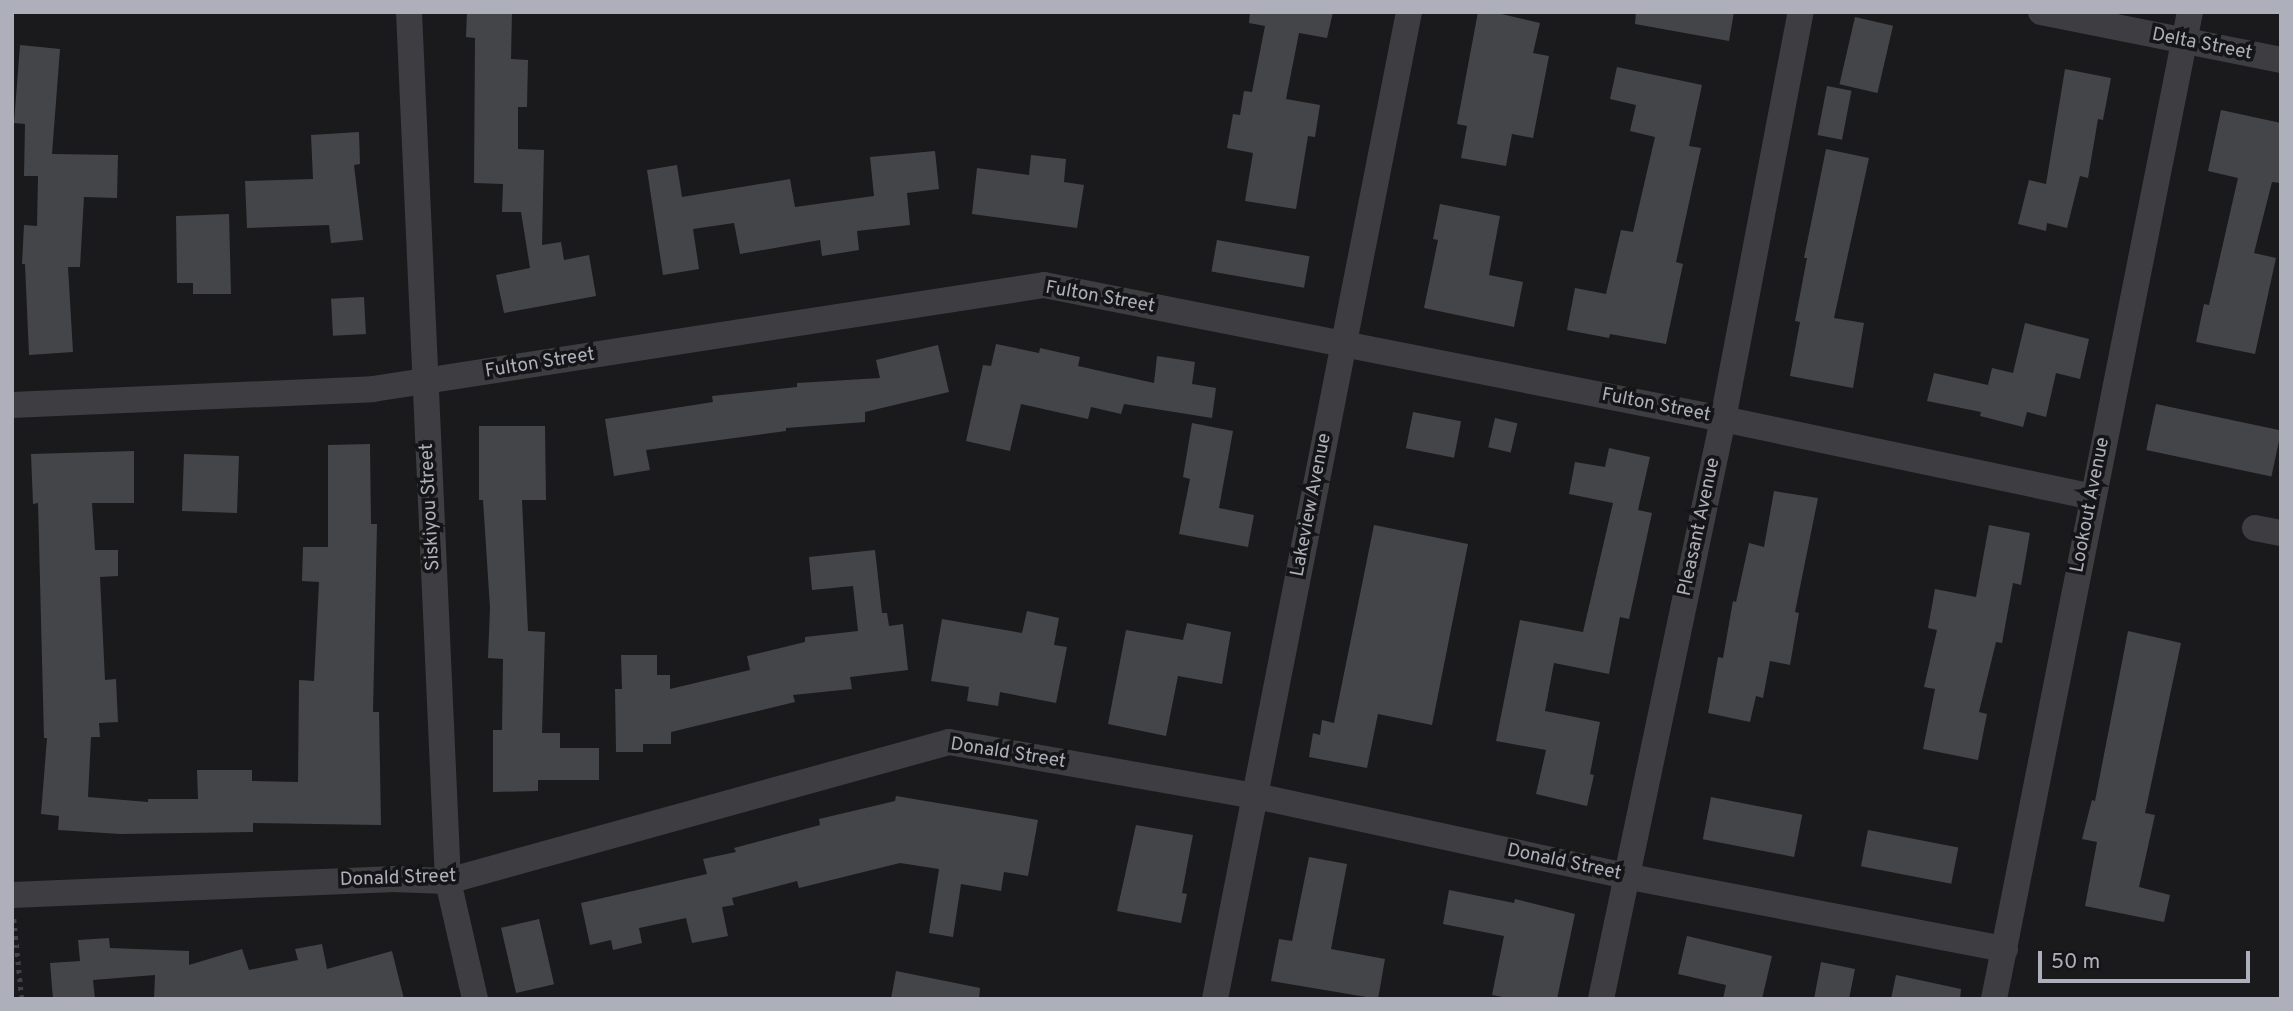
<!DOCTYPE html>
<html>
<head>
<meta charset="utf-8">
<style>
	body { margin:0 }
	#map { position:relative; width:2293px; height:1011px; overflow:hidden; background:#1a1a1c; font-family:Overpass,sans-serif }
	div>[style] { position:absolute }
	.building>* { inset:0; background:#444548; transform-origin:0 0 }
	.path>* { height:4.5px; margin-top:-2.25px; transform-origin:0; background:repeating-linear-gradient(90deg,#414247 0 3.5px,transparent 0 8.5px) }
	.street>* { height:26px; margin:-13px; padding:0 13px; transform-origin:13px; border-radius:13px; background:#3d3d42 }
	span { translate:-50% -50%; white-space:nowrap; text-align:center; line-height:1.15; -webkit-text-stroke:7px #151517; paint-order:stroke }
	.street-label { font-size:19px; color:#adb0ba }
	.frame { position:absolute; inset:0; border:14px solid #adb0ba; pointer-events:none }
	.scale { position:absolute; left:2038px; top:951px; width:212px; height:32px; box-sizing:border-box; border:4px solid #adb0ba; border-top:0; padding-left:9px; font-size:21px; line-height:24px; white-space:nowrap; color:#adb0ba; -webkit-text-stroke:5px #151517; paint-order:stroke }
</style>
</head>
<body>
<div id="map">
	<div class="building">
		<div style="clip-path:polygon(467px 12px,512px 12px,511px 59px,528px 60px,527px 107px,518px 107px,518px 149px,544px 150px,542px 245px,561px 242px,564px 260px,589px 255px,596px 296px,504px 313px,496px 275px,530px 268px,521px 212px,502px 212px,503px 184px,474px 183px,475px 38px,466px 37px)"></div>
		<div style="clip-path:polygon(1250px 12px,1333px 12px,1327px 38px,1299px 33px,1286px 99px,1320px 105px,1315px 137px,1308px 136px,1296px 209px,1245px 201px,1253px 153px,1227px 148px,1233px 114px,1240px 115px,1244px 91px,1252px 92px,1265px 26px,1249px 23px)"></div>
		<div style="clip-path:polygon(1478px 12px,1493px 12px,1540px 23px,1533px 53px,1549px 56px,1533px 138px,1512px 134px,1506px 166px,1461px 158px,1467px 126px,1457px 124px)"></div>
		<div style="clip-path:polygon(1636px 12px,1734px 12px,1729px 41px,1635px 24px)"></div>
		<div style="left:1855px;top:17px;width:39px;height:69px;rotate:13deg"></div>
		<div style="clip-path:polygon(20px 45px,60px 49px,52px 154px,118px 155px,117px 198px,84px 197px,80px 267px,68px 267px,73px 352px,29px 355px,25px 264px,22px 264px,24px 225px,37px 226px,38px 176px,24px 176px,25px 124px,14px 123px)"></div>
		<div style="clip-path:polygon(1617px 67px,1702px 85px,1689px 146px,1701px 148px,1676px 262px,1683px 264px,1666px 344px,1610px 334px,1609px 338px,1567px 330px,1575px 288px,1606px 294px,1621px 230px,1633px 232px,1655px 137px,1630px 131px,1636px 105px,1610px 99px)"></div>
		<div style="clip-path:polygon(2065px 69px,2111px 78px,2103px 120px,2098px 119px,2088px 178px,2080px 176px,2067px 228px,2047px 223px,2046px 231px,2018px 224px,2029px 180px,2046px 184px)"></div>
		<div style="left:1827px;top:86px;width:25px;height:50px;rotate:11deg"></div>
		<div style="clip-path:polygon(2221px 110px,2281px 123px,2281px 183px,2272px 182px,2254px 253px,2276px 258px,2255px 354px,2196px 342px,2204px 304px,2209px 305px,2238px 178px,2208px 171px)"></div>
		<div style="clip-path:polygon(359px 132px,360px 164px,354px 165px,363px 240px,331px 243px,329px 225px,247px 228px,245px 181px,313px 179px,311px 135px)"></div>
		<div style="clip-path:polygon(1826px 149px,1869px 158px,1834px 318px,1864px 323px,1853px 388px,1790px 376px,1800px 322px,1795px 321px,1807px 258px,1804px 258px)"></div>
		<div style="clip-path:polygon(935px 151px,939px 189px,907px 193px,910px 225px,857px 231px,859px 250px,822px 256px,820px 240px,740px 254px,734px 223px,693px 229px,699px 269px,663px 275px,647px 170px,677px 165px,682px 197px,790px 179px,795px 207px,874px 196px,870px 157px)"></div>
		<div style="clip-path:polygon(1031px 155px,1066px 159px,1064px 182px,1084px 185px,1077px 228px,972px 214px,977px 168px,1029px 175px)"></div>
		<div style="clip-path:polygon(1440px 204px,1500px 216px,1489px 275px,1523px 282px,1514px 327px,1424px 308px,1438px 240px,1433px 239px)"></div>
		<div style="clip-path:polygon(229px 214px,231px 294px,193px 294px,193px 283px,177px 283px,176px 216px)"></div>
		<div style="left:1217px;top:240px;width:94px;height:32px;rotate:10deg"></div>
		<div style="left:364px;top:297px;width:37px;height:33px;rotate:87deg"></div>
		<div style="clip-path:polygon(2025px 323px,2089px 339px,2080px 379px,2056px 373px,2046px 417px,2027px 412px,2023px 427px,1980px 416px,1981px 412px,1927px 401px,1934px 373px,1988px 385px,1992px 368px,2013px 373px)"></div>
		<div style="clip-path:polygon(996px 344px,1039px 353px,1040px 348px,1080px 357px,1078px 366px,1154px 383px,1157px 356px,1195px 362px,1192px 384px,1216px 388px,1212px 418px,1124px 404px,1121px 414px,1091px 407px,1088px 419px,1021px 404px,1010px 451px,966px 441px,983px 365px,991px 366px)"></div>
		<div style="clip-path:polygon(938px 345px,949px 392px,865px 412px,865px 422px,786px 428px,786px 431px,646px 450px,650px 470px,614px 476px,605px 419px,713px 402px,712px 396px,797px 387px,797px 383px,880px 378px,876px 360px)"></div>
		<div style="left:2156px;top:404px;width:128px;height:47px;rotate:12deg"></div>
		<div style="left:1413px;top:412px;width:49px;height:37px;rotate:11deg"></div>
		<div style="left:1495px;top:418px;width:23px;height:30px;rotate:13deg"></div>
		<div style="clip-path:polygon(1192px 423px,1233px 431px,1219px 508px,1254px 515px,1248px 547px,1179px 534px,1190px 479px,1183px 477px)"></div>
		<div style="clip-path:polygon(479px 426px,545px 426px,546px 500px,522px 500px,528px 631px,545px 632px,542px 733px,560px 733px,560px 748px,599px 748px,599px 780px,538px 780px,538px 791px,493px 792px,493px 730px,502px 730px,503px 659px,488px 658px,490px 608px,483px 500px,479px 500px)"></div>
		<div style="clip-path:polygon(370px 444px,371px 524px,377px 524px,373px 712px,379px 712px,381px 825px,253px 823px,253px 832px,120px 834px,58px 830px,59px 816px,41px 814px,47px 738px,44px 738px,38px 503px,33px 504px,31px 454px,134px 451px,134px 503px,92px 503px,95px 550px,118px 550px,118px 576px,100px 577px,105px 680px,116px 679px,118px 722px,99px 723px,100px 737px,91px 737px,88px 797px,148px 802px,148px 799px,198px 799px,197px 770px,252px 770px,252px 781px,298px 782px,299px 680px,314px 681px,319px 582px,302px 581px,303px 547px,328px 547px,328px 445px)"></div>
		<div style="clip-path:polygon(1609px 448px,1650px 457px,1638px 510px,1652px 513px,1629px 619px,1620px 617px,1609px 674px,1554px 663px,1545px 711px,1600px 722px,1590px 774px,1594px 775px,1587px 806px,1536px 794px,1546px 750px,1496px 741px,1520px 620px,1583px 632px,1613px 503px,1569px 494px,1575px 462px,1605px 467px)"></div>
		<div style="left:184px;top:454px;width:55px;height:57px;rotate:2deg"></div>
		<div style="clip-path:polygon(1774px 491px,1818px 498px,1795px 612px,1799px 613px,1790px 665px,1770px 661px,1763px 698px,1756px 696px,1750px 722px,1708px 713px,1718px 657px,1723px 658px,1733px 601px,1736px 602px,1749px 543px,1764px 547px)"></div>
		<div style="clip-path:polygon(1374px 525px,1468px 544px,1432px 725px,1378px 714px,1367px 768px,1309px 757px,1313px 733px,1320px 735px,1322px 720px,1334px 723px)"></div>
		<div style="clip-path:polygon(1989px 525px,2030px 533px,2021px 585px,2013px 583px,2002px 643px,1996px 642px,1979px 712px,1987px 714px,1978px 760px,1923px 749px,1935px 689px,1924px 687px,1937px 630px,1928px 628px,1935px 589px,1976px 597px)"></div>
		<div style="clip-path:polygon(875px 550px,882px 613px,887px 613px,889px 626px,903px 624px,908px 670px,850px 677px,852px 689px,793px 695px,795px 702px,671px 732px,671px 744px,643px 744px,643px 752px,616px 752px,615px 689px,622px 689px,621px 655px,657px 655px,657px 675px,670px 675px,670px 689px,750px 670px,747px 656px,805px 642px,805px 637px,858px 631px,853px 586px,812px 590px,809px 557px)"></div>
		<div style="clip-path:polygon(1027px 611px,1059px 618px,1054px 645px,1067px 647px,1056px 703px,1000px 692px,998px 706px,967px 701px,969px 687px,931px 681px,942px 619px,1022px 633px)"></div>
		<div style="clip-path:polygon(1187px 623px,1231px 632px,1222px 684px,1178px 676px,1166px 736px,1108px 724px,1126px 630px,1183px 640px)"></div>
		<div style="clip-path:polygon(2128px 631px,2181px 643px,2145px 813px,2155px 815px,2139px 887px,2170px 895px,2164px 922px,2085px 906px,2097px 842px,2082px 839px,2092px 800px,2095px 801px)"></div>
		<div style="clip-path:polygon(896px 796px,1038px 820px,1028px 876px,1004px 872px,1001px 891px,961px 884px,953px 937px,929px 933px,939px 869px,900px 863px,799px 888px,797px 881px,732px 898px,734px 905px,722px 907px,728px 936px,692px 943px,686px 918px,639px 928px,642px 943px,613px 950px,611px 940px,590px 945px,581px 903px,707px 874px,703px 859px,736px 852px,734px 848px,820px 825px,819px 819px,895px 801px)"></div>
		<div style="left:1711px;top:797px;width:93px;height:43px;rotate:11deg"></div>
		<div style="clip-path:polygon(1136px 825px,1193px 835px,1182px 893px,1187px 894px,1181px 923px,1117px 911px)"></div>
		<div style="left:1868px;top:830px;width:92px;height:37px;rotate:11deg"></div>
		<div style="clip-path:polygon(1309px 857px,1347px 864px,1331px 949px,1385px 959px,1378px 999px,1271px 981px,1279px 939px,1292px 941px)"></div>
		<div style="clip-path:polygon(1449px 890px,1514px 903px,1515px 899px,1575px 914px,1557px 999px,1513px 999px,1492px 995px,1504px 936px,1443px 924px)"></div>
		<div style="left:539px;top:919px;width:67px;height:39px;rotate:77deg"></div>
		<div style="clip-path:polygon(1687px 936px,1772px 956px,1762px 999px,1723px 999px,1726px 985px,1678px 974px)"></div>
		<div style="clip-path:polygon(109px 938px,110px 948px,189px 951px,189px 965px,242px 949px,249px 970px,298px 960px,295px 949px,322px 944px,327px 969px,392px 951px,404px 999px,154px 999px,155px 975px,93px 980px,95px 999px,53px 999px,50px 963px,80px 961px,78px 940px)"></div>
		<div style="clip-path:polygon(1821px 962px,1855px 969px,1849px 999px,1814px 999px)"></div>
		<div style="clip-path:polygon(896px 971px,980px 988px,979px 999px,891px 999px)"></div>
		<div style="clip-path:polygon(1896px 975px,1961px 989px,1960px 999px,1891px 999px)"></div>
	</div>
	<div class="path">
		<div style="left:14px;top:919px;width:80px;rotate:84.3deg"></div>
	</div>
	<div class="street">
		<div style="left:409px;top:12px;width:870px;rotate:87.43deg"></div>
		<div style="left:448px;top:881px;width:121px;rotate:77.1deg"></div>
		<div style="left:2041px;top:12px;width:245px;rotate:11.3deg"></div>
		<div style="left:12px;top:405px;width:361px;rotate:-2.5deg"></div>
		<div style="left:373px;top:389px;width:679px;rotate:-8.81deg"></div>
		<div style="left:1044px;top:285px;width:692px;rotate:11.16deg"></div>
		<div style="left:1723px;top:419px;width:377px;rotate:11.9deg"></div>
		<div style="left:2255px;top:528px;width:26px;rotate:11deg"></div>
		<div style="left:12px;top:895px;width:378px;rotate:-2.4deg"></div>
		<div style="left:390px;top:879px;width:58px;rotate:2deg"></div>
		<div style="left:448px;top:881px;width:520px;rotate:-15.51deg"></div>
		<div style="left:949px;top:742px;width:312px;rotate:10deg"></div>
		<div style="left:1256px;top:796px;width:378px;rotate:12.2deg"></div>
		<div style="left:1625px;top:876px;width:387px;rotate:10.9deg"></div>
		<div style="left:1215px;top:999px;width:1006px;rotate:-78.88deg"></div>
		<div style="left:1601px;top:999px;width:593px;rotate:-78.12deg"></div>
		<div style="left:1723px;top:419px;width:414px;rotate:-79.2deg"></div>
		<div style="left:1994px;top:999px;width:1006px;rotate:-78.77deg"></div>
	</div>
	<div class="street-label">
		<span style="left:2202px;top:45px;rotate:11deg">Delta Street</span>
		<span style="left:1100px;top:298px;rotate:10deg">Fulton Street</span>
		<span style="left:540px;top:364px;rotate:-9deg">Fulton Street</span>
		<span style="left:1656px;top:406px;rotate:11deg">Fulton Street</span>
		<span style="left:1312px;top:505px;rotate:-79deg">Lakeview Avenue</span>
		<span style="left:2091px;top:505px;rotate:-79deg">Lookout Avenue</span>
		<span style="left:431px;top:507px;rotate:-93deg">Siskiyou Street</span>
		<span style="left:1700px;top:527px;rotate:-78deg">Pleasant Avenue</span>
		<span style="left:1008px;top:754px;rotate:9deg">Donald Street</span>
		<span style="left:1564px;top:863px;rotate:12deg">Donald Street</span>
		<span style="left:398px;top:879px;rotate:-2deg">Donald Street</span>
	</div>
	<div class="frame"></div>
	<div class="scale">50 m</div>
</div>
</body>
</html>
